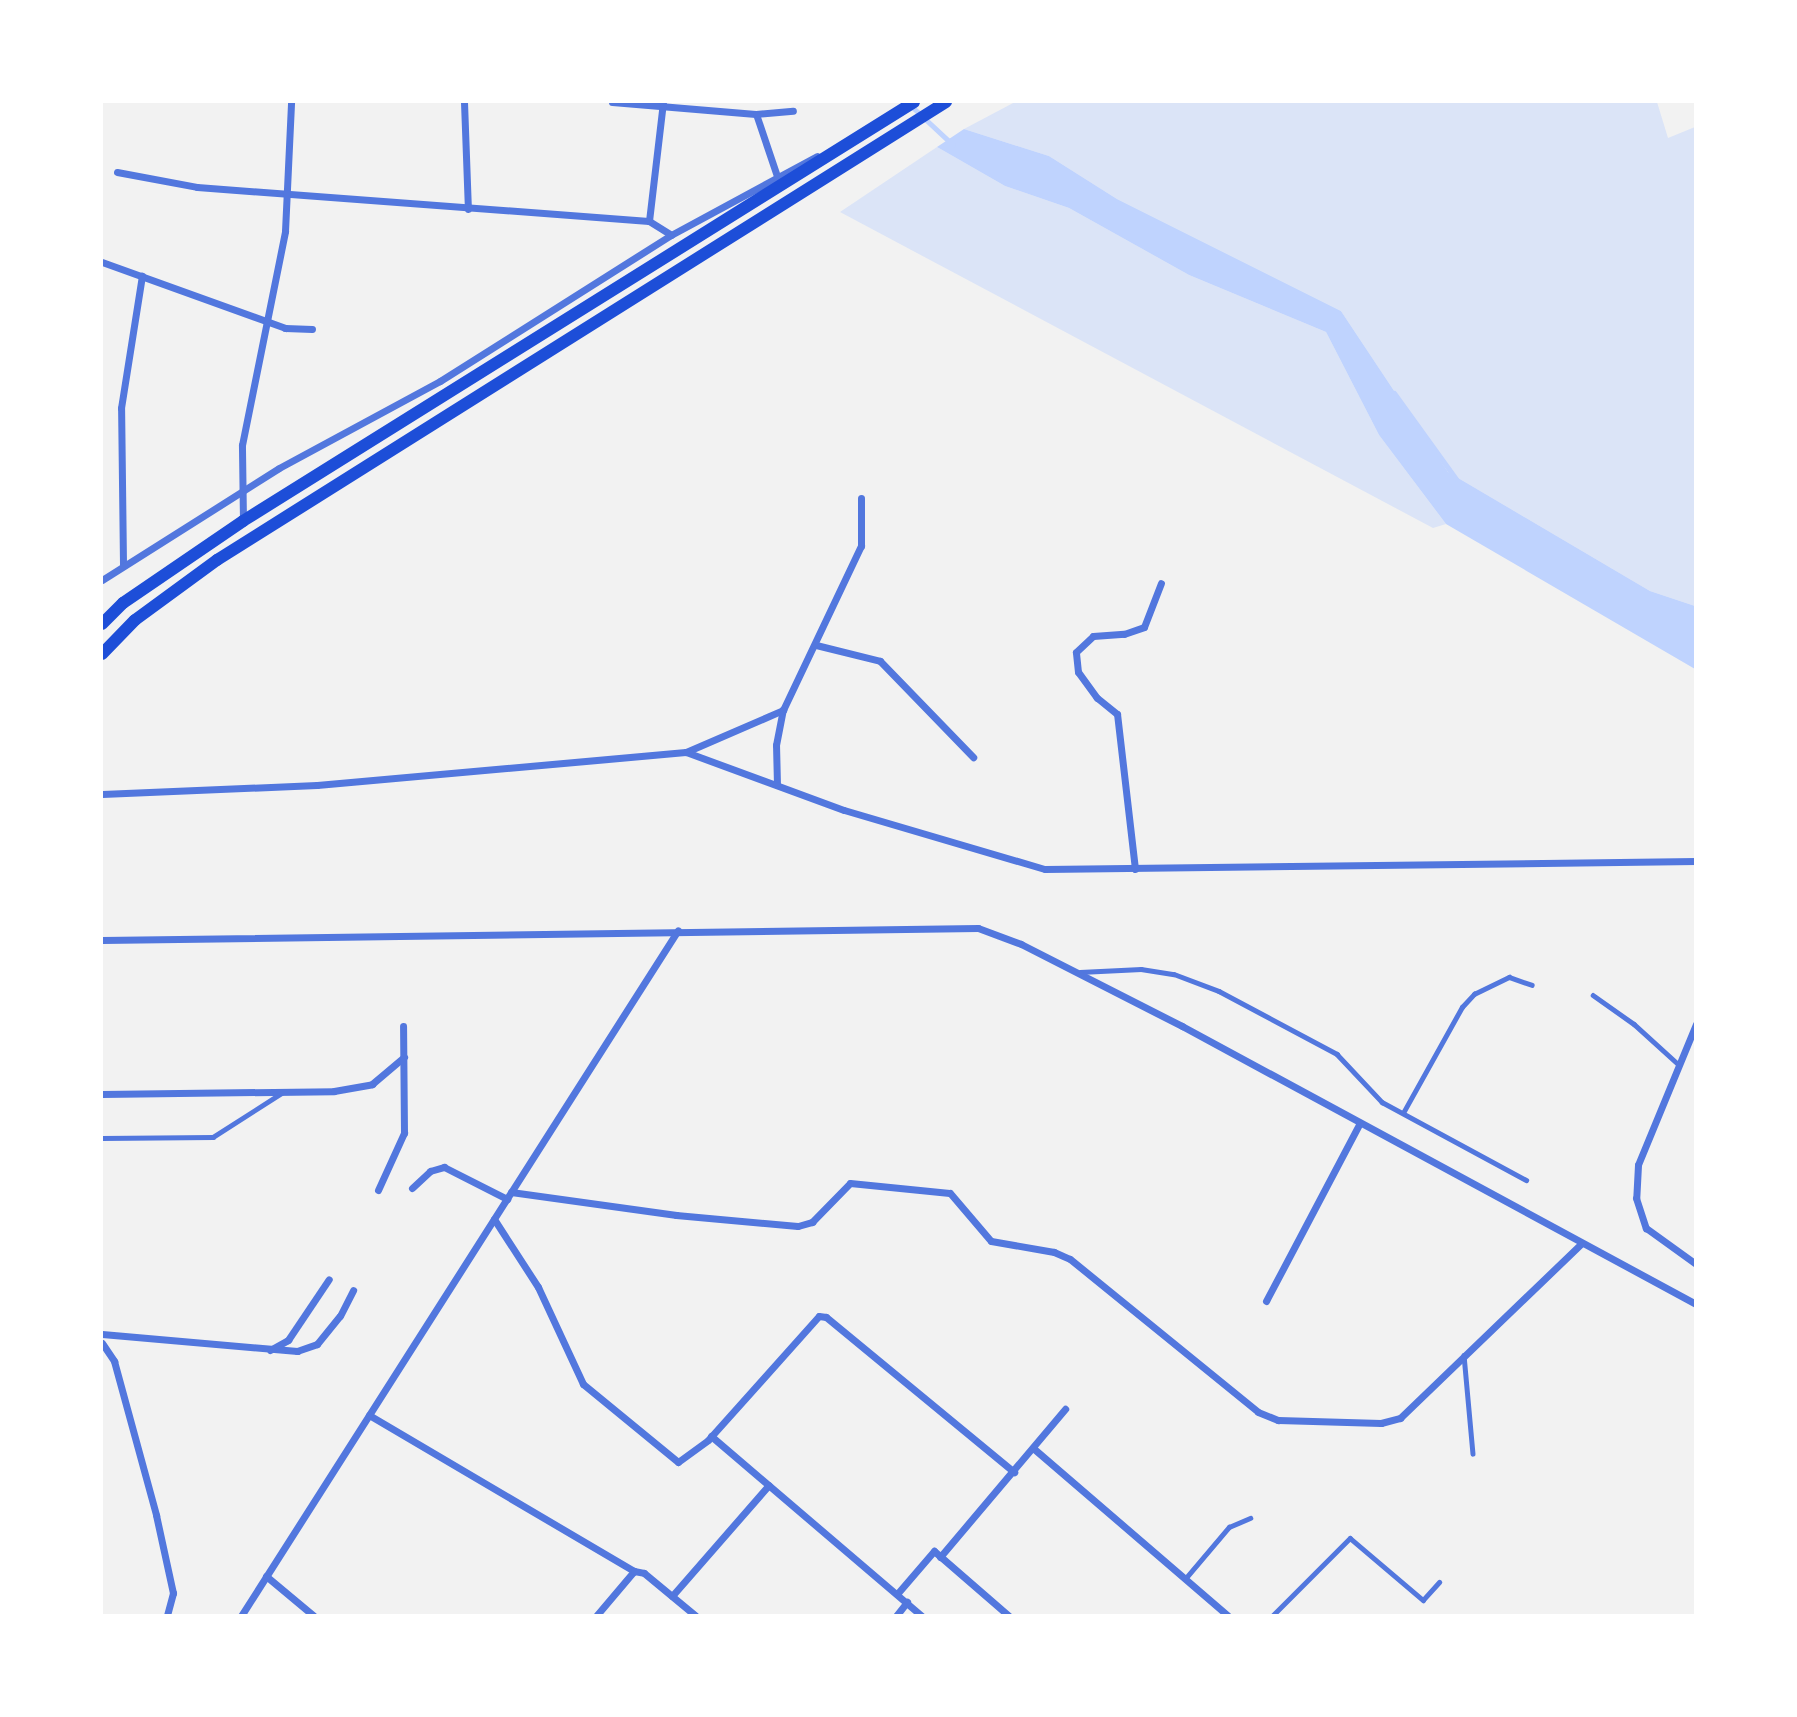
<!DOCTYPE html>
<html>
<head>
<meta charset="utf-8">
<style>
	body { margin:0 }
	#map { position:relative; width:1797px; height:1717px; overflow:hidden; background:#f2f2f2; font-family:"Noto Sans",sans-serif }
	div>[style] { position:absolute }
	.green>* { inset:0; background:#dbe4f7 }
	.water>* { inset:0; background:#bfd3fe }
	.stream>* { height:5px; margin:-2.5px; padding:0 2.5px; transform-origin:2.5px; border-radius:2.5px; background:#bfd3fe }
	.service>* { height:4.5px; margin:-2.25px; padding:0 2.25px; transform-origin:2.25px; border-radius:2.25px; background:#5277de }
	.minor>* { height:7px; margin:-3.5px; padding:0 3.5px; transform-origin:3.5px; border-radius:3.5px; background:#5277de }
	.secondary>* { height:12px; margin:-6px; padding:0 6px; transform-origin:6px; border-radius:6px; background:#1d4ed8 }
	span { translate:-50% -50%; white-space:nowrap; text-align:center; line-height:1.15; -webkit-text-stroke:5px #fff; paint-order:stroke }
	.frame { position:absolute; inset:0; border:103px solid #fff; pointer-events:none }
</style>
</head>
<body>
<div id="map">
	<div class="green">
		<div style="clip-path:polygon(1015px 102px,1657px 102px,1668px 138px,1695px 127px,1695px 606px,1650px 591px,1448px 472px,1341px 311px,1117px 199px,1049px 156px,964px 129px)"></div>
		<div style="clip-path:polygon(937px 147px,1005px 186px,1069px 208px,1189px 275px,1326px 332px,1379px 435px,1446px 524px,1433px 528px,840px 212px)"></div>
	</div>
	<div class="water">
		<div style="clip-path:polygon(964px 129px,1049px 156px,1117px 199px,1341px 311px,1448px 472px,1650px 591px,1695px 606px,1695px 669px,1446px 524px,1379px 435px,1326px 332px,1189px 275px,1069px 208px,1005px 186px,937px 147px)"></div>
	</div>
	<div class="stream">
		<div style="left:909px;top:104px;width:60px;rotate:43deg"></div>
		<div style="left:1394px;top:393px;width:106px;rotate:54.2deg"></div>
	</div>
	<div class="service">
		<div style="left:1080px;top:972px;width:61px;rotate:-2.8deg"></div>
		<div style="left:1141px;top:969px;width:33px;rotate:9deg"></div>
		<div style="left:1174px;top:974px;width:48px;rotate:20.7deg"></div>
		<div style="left:1219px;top:991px;width:134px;rotate:28.1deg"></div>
		<div style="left:1337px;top:1054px;width:66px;rotate:46.8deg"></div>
		<div style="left:1382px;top:1102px;width:164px;rotate:28.4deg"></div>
		<div style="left:1593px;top:995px;width:50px;rotate:35.3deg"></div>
		<div style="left:1634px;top:1024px;width:58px;rotate:42.2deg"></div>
		<div style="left:1403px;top:1113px;width:121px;rotate:-60.9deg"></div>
		<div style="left:1462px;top:1007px;width:18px;rotate:-47deg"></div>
		<div style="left:1474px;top:994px;width:39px;rotate:-26deg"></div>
		<div style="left:1509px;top:977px;width:24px;rotate:19deg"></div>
		<div style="left:102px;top:1138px;width:111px;rotate:-0.5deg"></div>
		<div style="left:213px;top:1137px;width:83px;rotate:-32.7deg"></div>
		<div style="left:1464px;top:1355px;width:99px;rotate:84.8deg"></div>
		<div style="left:1185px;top:1579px;width:68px;rotate:-49.8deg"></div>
		<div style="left:1229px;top:1527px;width:23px;rotate:-23deg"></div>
		<div style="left:1272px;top:1616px;width:110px;rotate:-45deg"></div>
		<div style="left:1350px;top:1538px;width:96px;rotate:40.3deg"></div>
		<div style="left:1423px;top:1600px;width:24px;rotate:-48deg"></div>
	</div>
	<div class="minor">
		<div style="left:464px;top:102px;width:107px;rotate:87.9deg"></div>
		<div style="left:612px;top:102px;width:144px;rotate:4.8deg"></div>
		<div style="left:756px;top:114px;width:37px;rotate:-5deg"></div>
		<div style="left:756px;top:114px;width:65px;rotate:71.3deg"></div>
		<div style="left:117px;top:172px;width:81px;rotate:10.6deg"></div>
		<div style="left:197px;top:187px;width:453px;rotate:4.3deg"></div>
		<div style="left:649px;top:221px;width:120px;rotate:-83.3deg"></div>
		<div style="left:649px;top:221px;width:26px;rotate:32deg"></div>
		<div style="left:102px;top:262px;width:195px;rotate:19.8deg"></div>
		<div style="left:285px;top:328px;width:27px;rotate:2deg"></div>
		<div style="left:243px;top:521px;width:76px;rotate:-90.8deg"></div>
		<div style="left:242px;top:445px;width:218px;rotate:-78.6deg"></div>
		<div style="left:285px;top:231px;width:129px;rotate:-87.3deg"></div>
		<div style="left:123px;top:564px;width:156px;rotate:-90.7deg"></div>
		<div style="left:121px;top:408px;width:134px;rotate:-81deg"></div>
		<div style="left:102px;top:580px;width:209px;rotate:-32.3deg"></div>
		<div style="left:279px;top:468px;width:183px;rotate:-28.4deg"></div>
		<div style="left:440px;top:381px;width:273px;rotate:-32.3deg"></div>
		<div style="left:671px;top:235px;width:166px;rotate:-28.4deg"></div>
		<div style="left:816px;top:645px;width:66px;rotate:14deg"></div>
		<div style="left:880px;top:661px;width:134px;rotate:45.9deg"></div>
		<div style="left:686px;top:752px;width:106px;rotate:-23.4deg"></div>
		<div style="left:777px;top:785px;width:40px;rotate:-91.4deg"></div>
		<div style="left:776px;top:745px;width:36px;rotate:-79deg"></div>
		<div style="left:783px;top:710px;width:182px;rotate:-64.6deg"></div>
		<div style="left:861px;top:546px;width:48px;rotate:-90deg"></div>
		<div style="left:102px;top:794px;width:215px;rotate:-2.4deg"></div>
		<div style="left:317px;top:785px;width:370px;rotate:-5.1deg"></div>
		<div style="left:686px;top:752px;width:168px;rotate:20.2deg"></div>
		<div style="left:844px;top:810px;width:209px;rotate:16.4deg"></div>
		<div style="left:1045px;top:869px;width:651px;rotate:-0.7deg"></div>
		<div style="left:1135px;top:869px;width:156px;rotate:-96.6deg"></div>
		<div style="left:1117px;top:714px;width:26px;rotate:-141deg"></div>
		<div style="left:1097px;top:698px;width:32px;rotate:-126deg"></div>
		<div style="left:1078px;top:672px;width:20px;rotate:-96deg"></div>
		<div style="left:1076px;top:652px;width:23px;rotate:-43deg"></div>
		<div style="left:1093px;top:636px;width:31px;rotate:-4deg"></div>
		<div style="left:1124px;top:634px;width:21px;rotate:-19deg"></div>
		<div style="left:1144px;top:627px;width:47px;rotate:-68.9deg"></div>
		<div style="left:102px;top:940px;width:876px;rotate:-0.78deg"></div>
		<div style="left:978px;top:928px;width:46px;rotate:20.4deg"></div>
		<div style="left:1021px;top:944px;width:181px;rotate:27deg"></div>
		<div style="left:1182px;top:1026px;width:584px;rotate:28.41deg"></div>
		<div style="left:1696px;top:1024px;width:152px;rotate:112.4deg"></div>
		<div style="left:1638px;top:1165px;width:33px;rotate:93deg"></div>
		<div style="left:1636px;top:1198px;width:32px;rotate:72deg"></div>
		<div style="left:1646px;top:1228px;width:62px;rotate:35.8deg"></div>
		<div style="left:102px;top:1094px;width:232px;rotate:-0.7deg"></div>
		<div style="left:334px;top:1091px;width:39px;rotate:-10deg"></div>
		<div style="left:372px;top:1084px;width:42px;rotate:-40.2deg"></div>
		<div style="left:412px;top:1188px;width:25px;rotate:-43deg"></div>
		<div style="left:430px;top:1171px;width:15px;rotate:-16deg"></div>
		<div style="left:444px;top:1167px;width:71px;rotate:26.9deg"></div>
		<div style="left:378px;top:1190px;width:63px;rotate:-65.5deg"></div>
		<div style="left:404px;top:1133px;width:107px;rotate:-90.5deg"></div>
		<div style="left:511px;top:1192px;width:167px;rotate:7.9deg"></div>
		<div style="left:676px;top:1215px;width:122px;rotate:5.2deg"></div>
		<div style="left:798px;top:1226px;width:15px;rotate:-16deg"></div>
		<div style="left:812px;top:1222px;width:54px;rotate:-45.7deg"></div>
		<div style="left:850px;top:1183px;width:100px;rotate:5.7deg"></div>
		<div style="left:950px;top:1193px;width:63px;rotate:49.5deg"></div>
		<div style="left:991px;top:1241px;width:64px;rotate:9.9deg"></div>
		<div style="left:1054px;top:1252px;width:17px;rotate:24deg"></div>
		<div style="left:1070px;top:1259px;width:242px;rotate:39.1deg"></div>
		<div style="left:1258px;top:1412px;width:22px;rotate:22deg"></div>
		<div style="left:1278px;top:1420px;width:103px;rotate:1.7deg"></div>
		<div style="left:1381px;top:1423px;width:20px;rotate:-15deg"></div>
		<div style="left:1400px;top:1418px;width:252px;rotate:-43.9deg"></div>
		<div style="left:494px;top:1219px;width:81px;rotate:57.1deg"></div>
		<div style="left:538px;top:1287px;width:107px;rotate:65.1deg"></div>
		<div style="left:583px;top:1384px;width:123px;rotate:39.4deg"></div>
		<div style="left:678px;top:1462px;width:37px;rotate:-36deg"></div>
		<div style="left:708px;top:1440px;width:166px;rotate:-48.2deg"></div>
		<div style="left:819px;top:1316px;width:7px;rotate:8deg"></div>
		<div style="left:826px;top:1317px;width:244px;rotate:39.5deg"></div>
		<div style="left:1266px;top:1301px;width:201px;rotate:-62.2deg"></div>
		<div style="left:102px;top:1334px;width:196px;rotate:5deg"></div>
		<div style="left:297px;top:1351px;width:21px;rotate:-19deg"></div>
		<div style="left:317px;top:1344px;width:36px;rotate:-51deg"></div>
		<div style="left:340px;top:1316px;width:29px;rotate:-63deg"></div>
		<div style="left:102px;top:1343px;width:22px;rotate:56deg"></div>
		<div style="left:114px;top:1361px;width:160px;rotate:74.7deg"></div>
		<div style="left:156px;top:1515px;width:80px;rotate:77.7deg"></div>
		<div style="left:173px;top:1593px;width:24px;rotate:105deg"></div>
		<div style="left:270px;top:1350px;width:21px;rotate:-29deg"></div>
		<div style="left:288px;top:1340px;width:73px;rotate:-56.1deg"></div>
		<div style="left:369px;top:1415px;width:308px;rotate:30.5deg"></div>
		<div style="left:711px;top:1436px;width:277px;rotate:40.5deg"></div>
		<div style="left:1033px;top:1448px;width:257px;rotate:40.7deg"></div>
		<div style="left:940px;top:1557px;width:194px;rotate:-49.8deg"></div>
		<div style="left:266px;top:1576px;width:62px;rotate:39.8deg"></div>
		<div style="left:897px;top:1594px;width:57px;rotate:-49.3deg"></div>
		<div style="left:934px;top:1551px;width:99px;rotate:40.9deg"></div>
		<div style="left:672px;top:1596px;width:147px;rotate:-48.9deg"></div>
		<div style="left:241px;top:1616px;width:813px;rotate:-57.5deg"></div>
		<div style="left:596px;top:1616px;width:59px;rotate:-49.8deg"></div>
		<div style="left:634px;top:1571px;width:10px;rotate:11deg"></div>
		<div style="left:644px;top:1573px;width:67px;rotate:39.6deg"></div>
		<div style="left:896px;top:1616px;width:18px;rotate:-52deg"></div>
	</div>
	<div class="secondary">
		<div style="left:102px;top:624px;width:30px;rotate:-45deg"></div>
		<div style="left:123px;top:603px;width:145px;rotate:-34.3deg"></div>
		<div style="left:243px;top:521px;width:791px;rotate:-31.98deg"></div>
		<div style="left:102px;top:654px;width:47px;rotate:-45.9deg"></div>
		<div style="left:135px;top:620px;width:102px;rotate:-36.2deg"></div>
		<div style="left:217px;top:560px;width:861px;rotate:-32.14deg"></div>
	</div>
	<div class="frame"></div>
</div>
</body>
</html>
